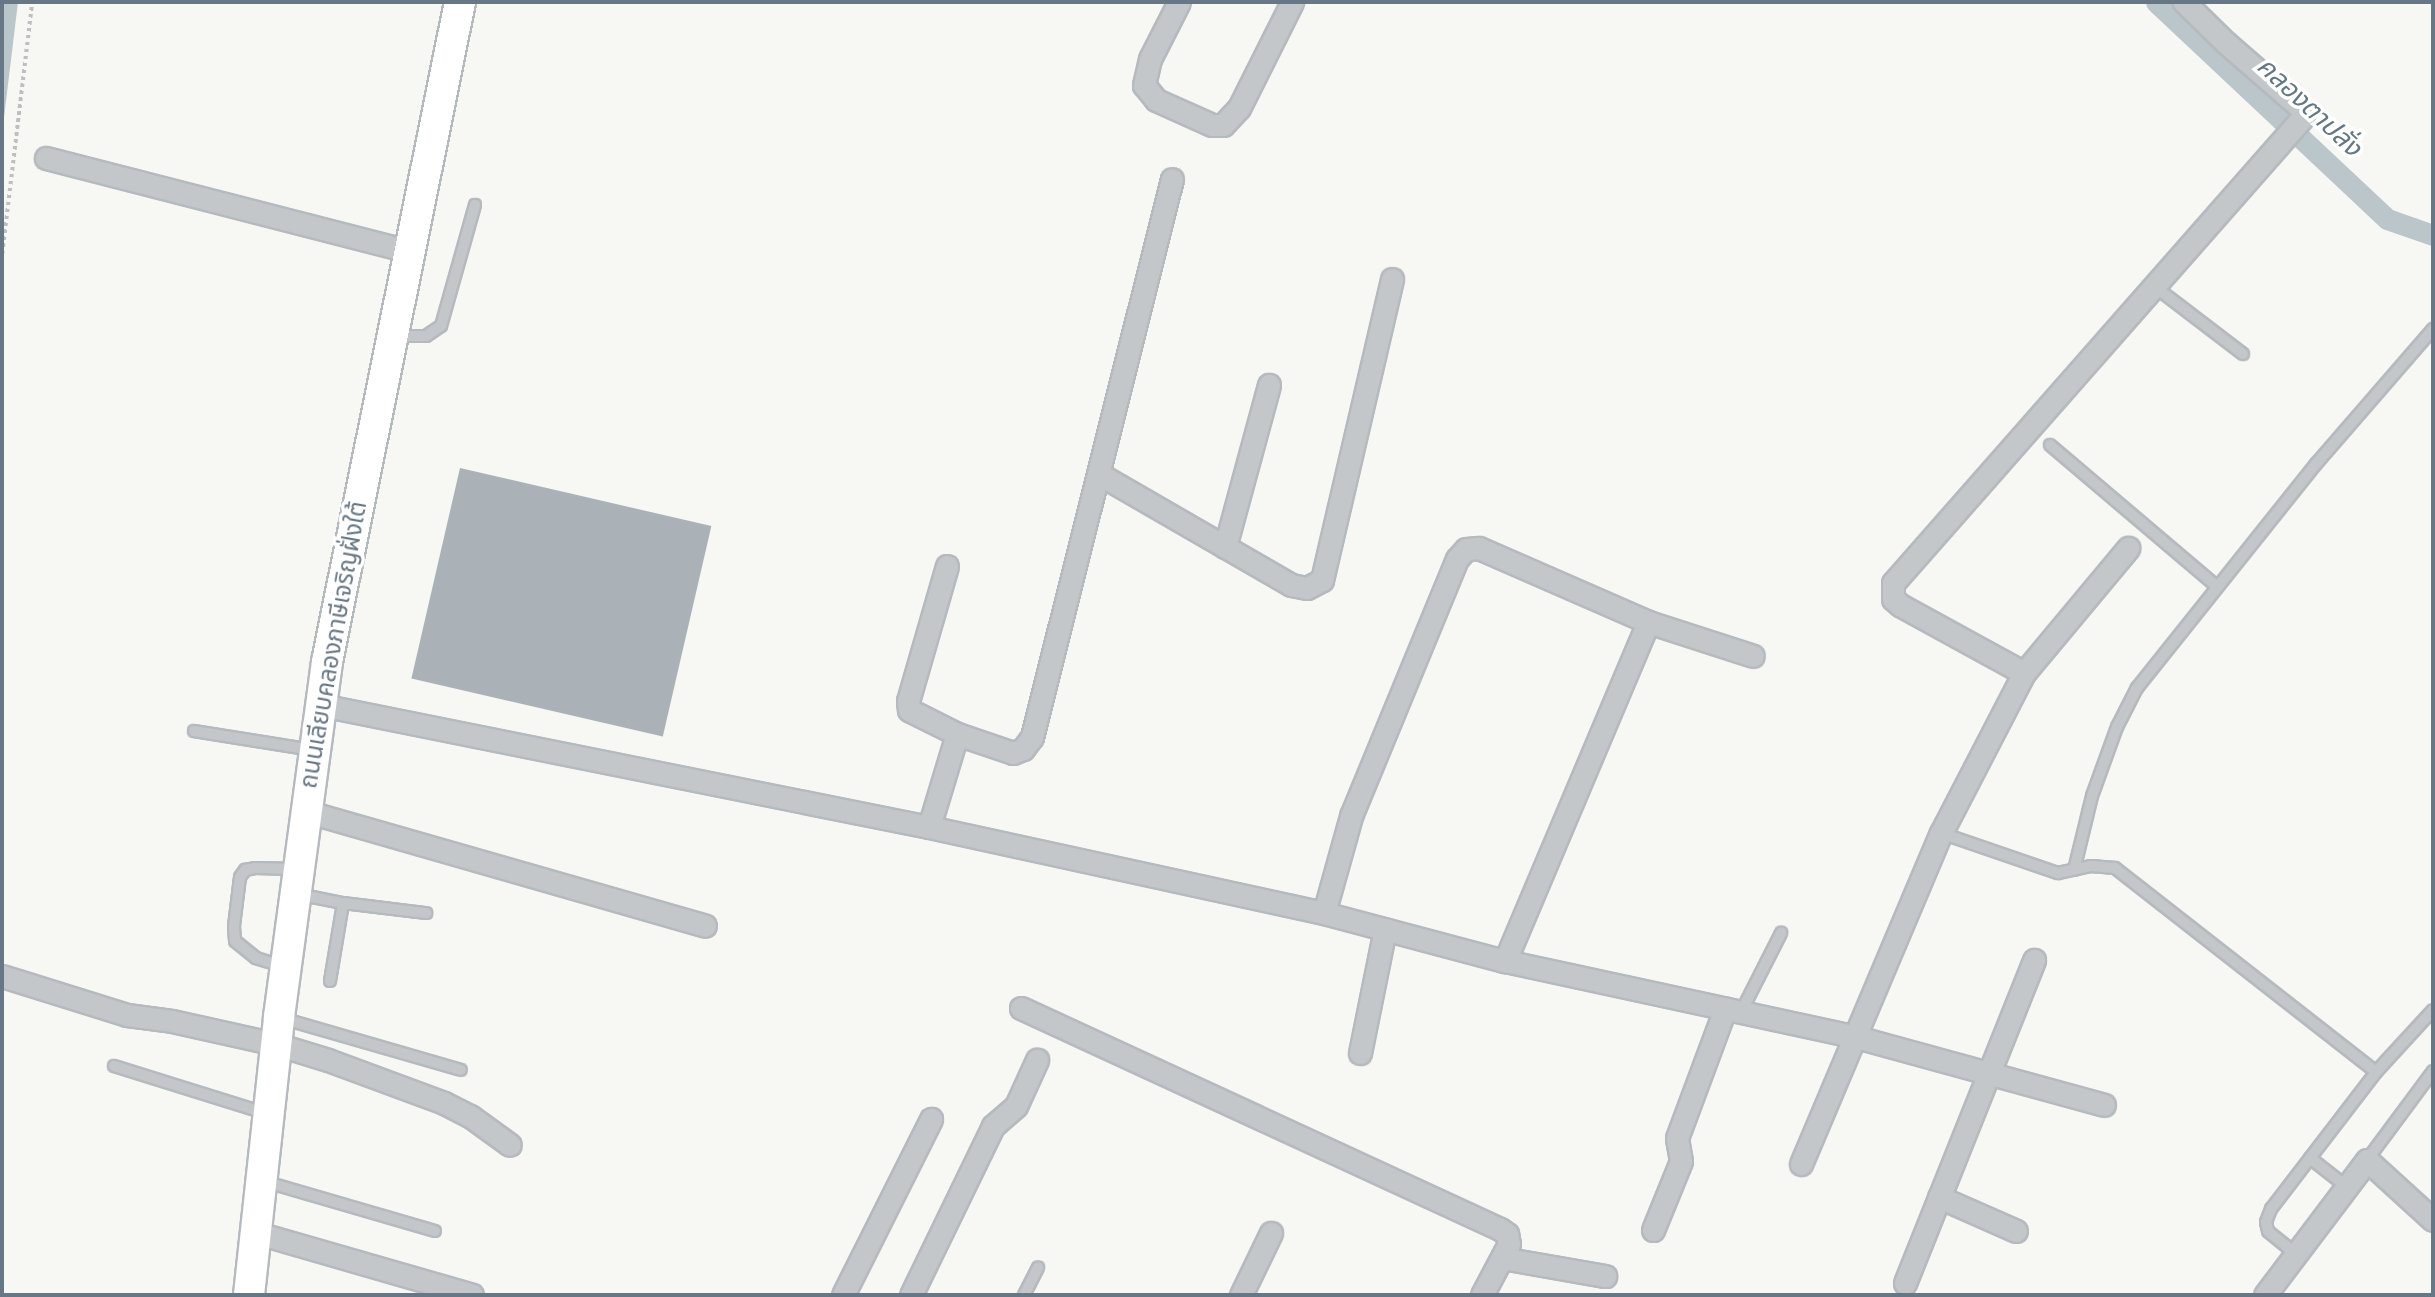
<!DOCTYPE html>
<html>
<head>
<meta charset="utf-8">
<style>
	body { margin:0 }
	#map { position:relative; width:2435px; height:1297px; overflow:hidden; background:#f7f7f4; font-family:Rubik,"Noto Sans Thai",sans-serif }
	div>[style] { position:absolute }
	.water>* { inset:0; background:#bac6ca }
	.stream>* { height:6px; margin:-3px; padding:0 3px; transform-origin:3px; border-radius:3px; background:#bac6ca }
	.canal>* { height:21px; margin:-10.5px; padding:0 10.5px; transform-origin:10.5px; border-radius:10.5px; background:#bac6ca }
	.building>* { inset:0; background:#aab2b7; transform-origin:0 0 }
	.path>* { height:3.5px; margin-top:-1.75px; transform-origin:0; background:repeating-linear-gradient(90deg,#bdbfc1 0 3.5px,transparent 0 7px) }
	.roads { filter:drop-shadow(2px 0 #b5babf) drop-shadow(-2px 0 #b5babf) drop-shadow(0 2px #b5babf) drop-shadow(0 -2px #b5babf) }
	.lane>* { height:10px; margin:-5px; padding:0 5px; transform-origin:5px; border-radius:5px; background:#c3c7ca }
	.street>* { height:21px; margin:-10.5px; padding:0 10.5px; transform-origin:10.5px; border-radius:10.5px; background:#c3c7ca }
	.secondary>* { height:30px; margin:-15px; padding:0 15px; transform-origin:15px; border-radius:15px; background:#fff }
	span { translate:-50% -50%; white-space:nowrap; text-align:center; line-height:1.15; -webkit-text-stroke:7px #fff; paint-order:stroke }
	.street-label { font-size:24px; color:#677785 }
	.water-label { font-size:26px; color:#637881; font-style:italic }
	.frame { position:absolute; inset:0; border:4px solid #677785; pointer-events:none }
</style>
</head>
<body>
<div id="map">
	<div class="water">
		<div style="clip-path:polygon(2px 2px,18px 2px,2px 134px)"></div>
	</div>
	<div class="stream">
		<div style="left:2432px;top:234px;width:4px;rotate:-76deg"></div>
	</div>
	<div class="canal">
		<div style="left:2156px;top:2px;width:317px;rotate:43.2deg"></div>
		<div style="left:2387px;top:219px;width:49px;rotate:19.2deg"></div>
	</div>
	<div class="building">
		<div style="left:460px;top:468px;width:258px;height:216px;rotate:13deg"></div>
	</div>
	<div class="path">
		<div style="left:2px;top:254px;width:254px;rotate:-83.2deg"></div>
	</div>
	<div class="roads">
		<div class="lane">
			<div style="left:2154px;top:286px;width:112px;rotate:37.4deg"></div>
			<div style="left:394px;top:336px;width:32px"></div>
			<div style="left:426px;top:336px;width:18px;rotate:-34deg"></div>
			<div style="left:441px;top:326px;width:126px;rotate:-74.3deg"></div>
			<div style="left:2050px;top:445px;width:218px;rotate:40.3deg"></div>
			<div style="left:194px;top:731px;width:120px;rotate:9.1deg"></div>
			<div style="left:1941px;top:833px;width:124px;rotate:18.9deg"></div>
			<div style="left:2058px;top:873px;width:34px;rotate:-12deg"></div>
			<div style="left:2091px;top:866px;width:24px;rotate:5deg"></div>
			<div style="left:2115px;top:868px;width:331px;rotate:38deg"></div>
			<div style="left:2074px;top:870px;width:76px;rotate:-76.3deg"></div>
			<div style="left:2092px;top:796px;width:73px;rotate:-70.1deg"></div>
			<div style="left:2117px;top:727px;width:44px;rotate:-62.9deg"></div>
			<div style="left:2137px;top:688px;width:287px;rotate:-51.4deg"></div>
			<div style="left:2316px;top:464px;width:179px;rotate:-49.1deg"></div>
			<div style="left:297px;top:894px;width:47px;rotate:11.1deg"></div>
			<div style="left:343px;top:903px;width:84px;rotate:6.9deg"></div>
			<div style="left:282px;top:966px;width:27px;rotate:-163deg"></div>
			<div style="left:256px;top:958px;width:27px;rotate:-141deg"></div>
			<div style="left:235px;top:941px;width:15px;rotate:-94deg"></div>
			<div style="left:234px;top:926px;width:49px;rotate:-83deg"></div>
			<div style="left:240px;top:877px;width:9px;rotate:-54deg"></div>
			<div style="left:245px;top:870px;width:10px;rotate:-11deg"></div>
			<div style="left:255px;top:868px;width:42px;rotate:1.4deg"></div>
			<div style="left:330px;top:981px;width:79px;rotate:-80.5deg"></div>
			<div style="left:1741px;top:1012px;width:89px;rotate:-63.1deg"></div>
			<div style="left:281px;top:1018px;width:187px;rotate:16.1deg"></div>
			<div style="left:114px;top:1066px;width:158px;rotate:17.3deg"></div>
			<div style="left:2310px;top:1158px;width:47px;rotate:38.1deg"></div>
			<div style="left:2367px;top:1160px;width:111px;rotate:-53.4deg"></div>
			<div style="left:263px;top:1181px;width:179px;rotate:16.2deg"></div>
			<div style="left:2296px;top:1254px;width:36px;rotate:-141deg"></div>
			<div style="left:2268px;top:1231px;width:9px;rotate:-103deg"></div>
			<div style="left:2266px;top:1222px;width:14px;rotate:-69deg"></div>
			<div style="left:2271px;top:1209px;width:173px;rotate:-52.5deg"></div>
			<div style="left:2376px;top:1072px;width:84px;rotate:-47.4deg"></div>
			<div style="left:1024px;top:1295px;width:31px;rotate:-63deg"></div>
		</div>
		<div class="street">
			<div style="left:1179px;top:2px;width:64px;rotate:117deg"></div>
			<div style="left:1150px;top:59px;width:27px;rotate:103deg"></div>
			<div style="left:1144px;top:85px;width:19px;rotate:51deg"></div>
			<div style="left:1156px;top:100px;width:61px;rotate:24.1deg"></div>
			<div style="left:1212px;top:125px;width:11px"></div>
			<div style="left:1223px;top:125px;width:23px;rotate:-47deg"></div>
			<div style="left:1239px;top:108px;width:119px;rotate:-63.4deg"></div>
			<div style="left:46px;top:158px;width:374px;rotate:14.4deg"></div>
			<div style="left:1099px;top:474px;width:222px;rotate:30deg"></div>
			<div style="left:1291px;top:585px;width:16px;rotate:11deg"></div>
			<div style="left:1307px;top:588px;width:17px;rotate:-28deg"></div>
			<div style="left:1322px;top:580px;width:309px;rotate:-76.9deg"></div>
			<div style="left:1225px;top:547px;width:168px;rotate:-74.8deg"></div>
			<div style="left:947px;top:566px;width:141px;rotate:106.1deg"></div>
			<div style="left:908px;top:701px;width:9px;rotate:84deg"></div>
			<div style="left:909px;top:710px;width:54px;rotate:26.6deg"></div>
			<div style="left:2024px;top:673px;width:141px;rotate:-151.3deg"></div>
			<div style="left:1900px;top:605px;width:9px;rotate:-139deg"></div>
			<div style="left:1893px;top:599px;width:16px;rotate:-90deg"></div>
			<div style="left:1893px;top:583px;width:621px;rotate:-48.66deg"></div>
			<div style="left:2303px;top:117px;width:8px;rotate:-97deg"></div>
			<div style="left:2302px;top:109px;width:101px;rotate:-139deg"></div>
			<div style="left:2226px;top:43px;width:59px;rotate:-135.7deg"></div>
			<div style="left:321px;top:705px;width:620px;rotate:11.35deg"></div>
			<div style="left:929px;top:827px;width:404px;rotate:12.3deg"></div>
			<div style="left:1324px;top:913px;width:187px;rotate:14.9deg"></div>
			<div style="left:1505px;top:961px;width:359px;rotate:12.2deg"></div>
			<div style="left:1856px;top:1037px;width:257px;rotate:15.3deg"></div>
			<div style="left:305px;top:811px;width:416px;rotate:16deg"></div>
			<div style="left:929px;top:827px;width:97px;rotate:-73.2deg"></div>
			<div style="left:957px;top:734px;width:59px;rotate:18.7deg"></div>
			<div style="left:1013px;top:753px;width:11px;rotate:-22deg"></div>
			<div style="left:1023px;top:749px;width:15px;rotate:-53deg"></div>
			<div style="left:1032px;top:737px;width:575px;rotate:-75.92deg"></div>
			<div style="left:1324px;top:913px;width:101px;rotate:-74.4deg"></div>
			<div style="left:1351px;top:816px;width:278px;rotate:-67.6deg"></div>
			<div style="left:1457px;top:559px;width:13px;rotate:-48deg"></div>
			<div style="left:1466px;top:549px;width:13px;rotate:-4deg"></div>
			<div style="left:1479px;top:548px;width:184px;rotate:23.6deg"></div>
			<div style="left:1648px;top:622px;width:110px;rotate:17.9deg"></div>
			<div style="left:1505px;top:961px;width:368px;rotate:-67.1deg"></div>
			<div style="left:2px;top:976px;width:131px;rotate:17.3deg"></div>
			<div style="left:127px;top:1015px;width:45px;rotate:7.6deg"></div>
			<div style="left:172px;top:1021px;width:107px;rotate:12.5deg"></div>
			<div style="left:276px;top:1044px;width:54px;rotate:17.1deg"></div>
			<div style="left:328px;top:1060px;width:124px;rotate:20.3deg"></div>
			<div style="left:444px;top:1103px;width:29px;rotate:27deg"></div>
			<div style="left:470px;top:1116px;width:49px;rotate:35.9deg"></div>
			<div style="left:1021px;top:1008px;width:528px;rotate:24.77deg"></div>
			<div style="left:1500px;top:1229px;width:9px;rotate:36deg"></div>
			<div style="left:1507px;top:1234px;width:10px;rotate:79deg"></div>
			<div style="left:1509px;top:1244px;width:58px;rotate:117.9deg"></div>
			<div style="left:1360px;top:1053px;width:126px;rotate:-78.6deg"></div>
			<div style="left:1801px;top:1164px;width:359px;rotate:-67.1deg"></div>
			<div style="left:1941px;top:833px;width:180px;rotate:-62.6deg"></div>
			<div style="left:2024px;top:673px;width:163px;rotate:-50.2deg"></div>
			<div style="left:1939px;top:1197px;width:84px;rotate:23.8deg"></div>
			<div style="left:1653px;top:1230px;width:74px;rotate:-67.9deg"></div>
			<div style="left:1681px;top:1161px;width:23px;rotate:-100deg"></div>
			<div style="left:1677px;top:1138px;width:138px;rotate:-69.6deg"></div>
			<div style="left:254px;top:1232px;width:227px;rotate:16.1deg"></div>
			<div style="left:1502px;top:1258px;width:105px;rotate:9.9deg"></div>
			<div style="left:1905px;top:1283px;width:348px;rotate:-68.2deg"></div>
			<div style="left:843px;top:1295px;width:197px;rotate:-63.4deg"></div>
			<div style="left:911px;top:1295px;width:188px;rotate:-64.1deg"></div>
			<div style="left:993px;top:1126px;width:30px;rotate:-41deg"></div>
			<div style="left:1016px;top:1106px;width:51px;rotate:-65.5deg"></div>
			<div style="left:1241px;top:1295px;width:69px;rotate:-64.2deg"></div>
			<div style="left:2265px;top:1295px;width:169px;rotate:-52.9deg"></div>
			<div style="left:2367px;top:1160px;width:89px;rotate:42.3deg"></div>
		</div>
		<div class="secondary">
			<div style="left:249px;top:1295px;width:280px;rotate:-83.8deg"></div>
			<div style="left:279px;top:1017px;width:358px;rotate:-82.3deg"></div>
			<div style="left:327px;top:662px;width:673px;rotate:-78.61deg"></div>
		</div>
	</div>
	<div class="street-label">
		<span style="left:334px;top:645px;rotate:-80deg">ถนนเลียบคลองภาษีเจริญฝั่งใต้</span>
	</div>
	<div class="water-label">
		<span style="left:2309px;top:107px;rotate:43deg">คลองตาปลั่ง</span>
	</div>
	<div class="frame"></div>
</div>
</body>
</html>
